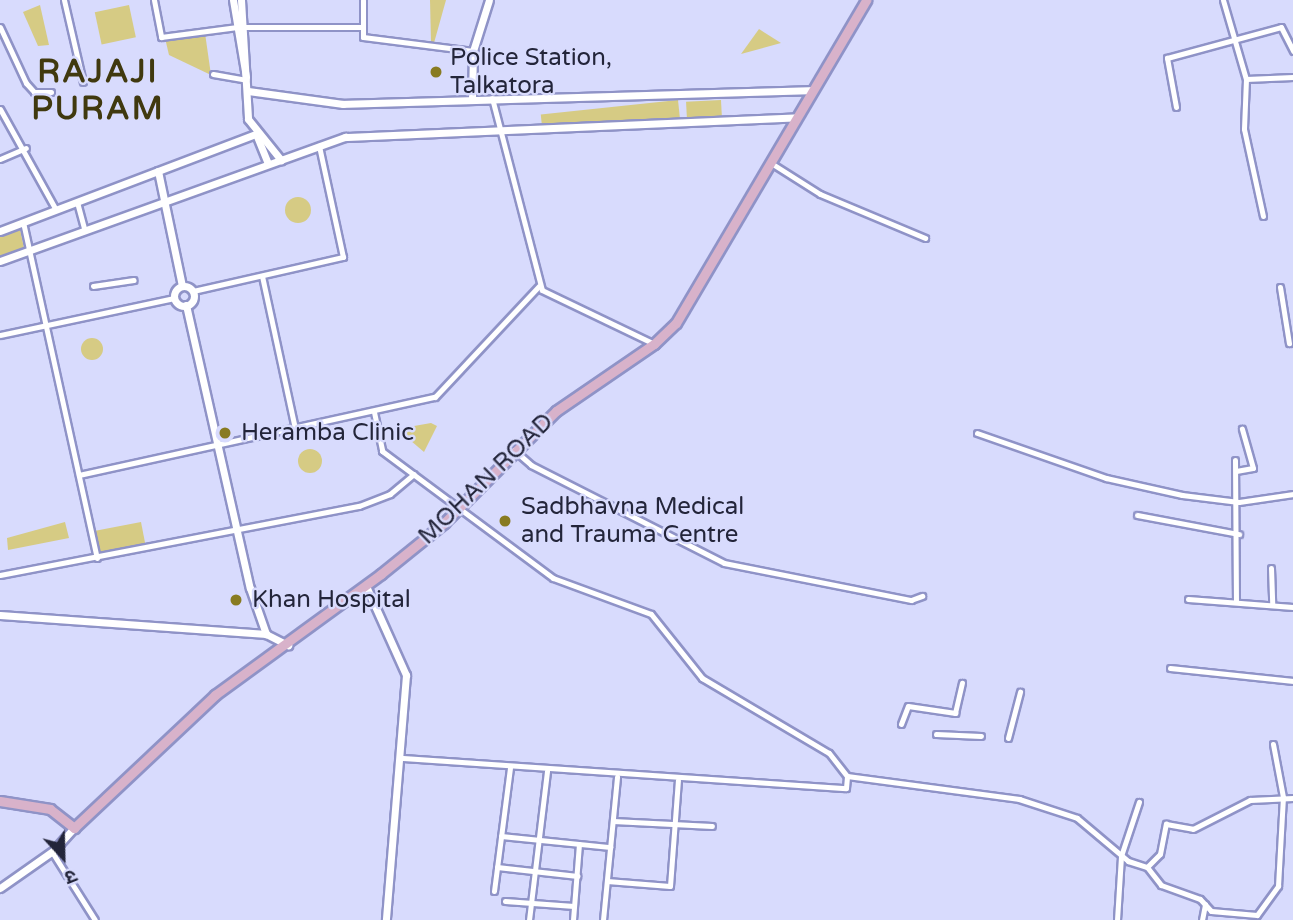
<!DOCTYPE html>
<html>
<head>
<meta charset="utf-8">
<style>
	body { margin:0 }
	#map { position:relative; width:1293px; height:920px; overflow:hidden; background:#d8dbfd; font-family:"Varela Round","Noto Sans Devanagari",sans-serif }
	div>[style] { position:absolute }
	.green>* { inset:0; background:#d6cb84; transform-origin:0 0 }
	.round { border-radius:50% }
	.roads { filter:drop-shadow(2px 0 #8f93c7) drop-shadow(-2px 0 #8f93c7) drop-shadow(0 2px #8f93c7) drop-shadow(0 -2px #8f93c7) }
	.minor>* { height:5px; margin:-2.5px; padding:0 2.5px; transform-origin:2.5px; border-radius:2.5px; background:#fff }
	.tertiary>* { height:7px; margin:-3.5px; padding:0 3.5px; transform-origin:3.5px; border-radius:3.5px; background:#fff }
	.tertiary>.ring { margin:-3.5px; padding:0; box-sizing:content-box; background:none; border:7px solid #fff; border-radius:50% }
	.primary>* { height:9px; margin:-4.5px; padding:0 4.5px; transform-origin:4.5px; border-radius:4.5px; background:#d8b2ca }
	.dots>* { width:19px; height:19px; translate:-50% -50%; box-sizing:border-box; border:4px solid #d8dbfd; border-radius:50% }
	span { translate:-50% -50%; white-space:nowrap; text-align:center; line-height:1.15; -webkit-text-stroke:5px #d8dbfd; paint-order:stroke }
	.poi-label { font-size:24px; color:#23253a }
	.left { translate:0 -50%; text-align:left }
	.street-label { font-size:24px; color:#23253a }
	.district-label { font-size:32px; color:#40390f; font-weight:700; letter-spacing:2px }
	.north { position:absolute; left:28px; top:822px; width:70px; height:70px; -webkit-text-stroke:5px #d8dbfd; paint-order:stroke; rotate:158deg; font-size:19px; font-weight:700; line-height:28px; text-align:center; color:#23253a }
	.north::after { content:''; display:block; margin:auto; width:24px; height:32px; background:#23253a; clip-path:polygon(50% 0,100% 100%,50% 72%,0 100%) }
</style>
</head>
<body>
<div id="map">
	<div class="green">
		<div style="clip-path:polygon(430px 0,446px 0,434px 43px,431px 42px)"></div>
		<div style="clip-path:polygon(40px 5px,49px 45px,38px 46px,23px 12px)"></div>
		<div style="left:129px;top:5px;width:33px;height:35px;rotate:78deg"></div>
		<div style="clip-path:polygon(759px 29px,781px 43px,741px 54px)"></div>
		<div style="clip-path:polygon(205px 33px,211px 75px,169px 55px,165px 38px)"></div>
		<div style="left:678px;top:100px;width:19px;height:138px;rotate:84deg"></div>
		<div style="left:721px;top:100px;width:18px;height:35px;rotate:87deg"></div>
		<div class="round" style="left:285px;top:197px;width:26px;height:26px"></div>
		<div style="clip-path:polygon(20px 229px,24px 248px,0 257px,0 237px)"></div>
		<div class="round" style="left:81px;top:338px;width:22px;height:22px"></div>
		<div style="clip-path:polygon(431px 423px,437px 426px,424px 452px,397px 429px)"></div>
		<div class="round" style="left:298px;top:449px;width:24px;height:24px"></div>
		<div style="clip-path:polygon(65px 522px,69px 538px,8px 550px,7px 538px)"></div>
		<div style="left:141px;top:522px;width:25px;height:49px;rotate:79deg"></div>
	</div>
	<div class="roads">
		<div class="minor">
			<div style="left:64px;top:0;width:84px;rotate:77deg"></div>
			<div style="left:154px;top:0;width:38px;rotate:79deg"></div>
			<div style="left:161px;top:37px;width:77px;rotate:-7.5deg"></div>
			<div style="left:237px;top:27px;width:126px"></div>
			<div style="left:363px;top:0;width:37px;rotate:90deg"></div>
			<div style="left:363px;top:37px;width:111px;rotate:7.3deg"></div>
			<div style="left:1223px;top:0;width:82px;rotate:73.8deg"></div>
			<div style="left:1246px;top:79px;width:47px;rotate:-2.4deg"></div>
			<div style="left:0;top:27px;width:62px;rotate:65.1deg"></div>
			<div style="left:26px;top:83px;width:12px;rotate:48deg"></div>
			<div style="left:34px;top:92px;width:17px"></div>
			<div style="left:213px;top:74px;width:34px;rotate:10deg"></div>
			<div style="left:1246px;top:79px;width:50px;rotate:92.3deg"></div>
			<div style="left:1244px;top:129px;width:89px;rotate:77.7deg"></div>
			<div style="left:492px;top:98px;width:198px;rotate:75.4deg"></div>
			<div style="left:542px;top:290px;width:124px;rotate:25.7deg"></div>
			<div style="left:1176px;top:107px;width:50px;rotate:-100.4deg"></div>
			<div style="left:1167px;top:58px;width:118px;rotate:-15.2deg"></div>
			<div style="left:1281px;top:27px;width:27px;rotate:63deg"></div>
			<div style="left:0;top:109px;width:115px;rotate:61deg"></div>
			<div style="left:0;top:159px;width:28px;rotate:-23deg"></div>
			<div style="left:771px;top:163px;width:58px;rotate:32.3deg"></div>
			<div style="left:820px;top:194px;width:114px;rotate:22.7deg"></div>
			<div style="left:77px;top:202px;width:30px;rotate:75deg"></div>
			<div style="left:23px;top:222px;width:344px;rotate:77.6deg"></div>
			<div style="left:262px;top:276px;width:157px;rotate:77.8deg"></div>
			<div style="left:93px;top:286px;width:41px;rotate:-8.3deg"></div>
			<div style="left:1280px;top:287px;width:57px;rotate:80.9deg"></div>
			<div style="left:193px;top:291px;width:154px;rotate:-12.8deg"></div>
			<div style="left:343px;top:257px;width:114px;rotate:-102.2deg"></div>
			<div style="left:0;top:335px;width:178px;rotate:-12deg"></div>
			<div style="left:374px;top:412px;width:40px;rotate:78deg"></div>
			<div style="left:382px;top:451px;width:213px;rotate:36.6deg"></div>
			<div style="left:553px;top:578px;width:104px;rotate:20.2deg"></div>
			<div style="left:651px;top:614px;width:82px;rotate:51.4deg"></div>
			<div style="left:702px;top:678px;width:147px;rotate:30.6deg"></div>
			<div style="left:829px;top:753px;width:29px;rotate:52deg"></div>
			<div style="left:847px;top:776px;width:174px;rotate:7.6deg"></div>
			<div style="left:1019px;top:799px;width:61px;rotate:18.1deg"></div>
			<div style="left:1077px;top:818px;width:67px;rotate:40.1deg"></div>
			<div style="left:1128px;top:861px;width:20px;rotate:18deg"></div>
			<div style="left:1147px;top:867px;width:23px;rotate:52deg"></div>
			<div style="left:1161px;top:885px;width:41px;rotate:19.7deg"></div>
			<div style="left:1200px;top:899px;width:16px;rotate:47deg"></div>
			<div style="left:1211px;top:911px;width:46px;rotate:5deg"></div>
			<div style="left:1257px;top:915px;width:36px;rotate:-54deg"></div>
			<div style="left:1278px;top:886px;width:89px;rotate:-86.8deg"></div>
			<div style="left:1283px;top:797px;width:54px;rotate:-100.7deg"></div>
			<div style="left:977px;top:433px;width:137px;rotate:19.2deg"></div>
			<div style="left:1106px;top:478px;width:78px;rotate:12.6deg"></div>
			<div style="left:1182px;top:495px;width:57px;rotate:7deg"></div>
			<div style="left:1239px;top:502px;width:55px;rotate:-8.4deg"></div>
			<div style="left:514px;top:450px;width:23px;rotate:41deg"></div>
			<div style="left:531px;top:465px;width:216px;rotate:26.9deg"></div>
			<div style="left:724px;top:563px;width:191px;rotate:11.2deg"></div>
			<div style="left:911px;top:600px;width:12px;rotate:-20deg"></div>
			<div style="left:1235px;top:460px;width:142px;rotate:89.6deg"></div>
			<div style="left:1236px;top:471px;width:17px;rotate:-10deg"></div>
			<div style="left:1253px;top:468px;width:41px;rotate:-105.8deg"></div>
			<div style="left:79px;top:475px;width:364px;rotate:-12.4deg"></div>
			<div style="left:435px;top:397px;width:152px;rotate:-46.9deg"></div>
			<div style="left:1137px;top:515px;width:104px;rotate:10.6deg"></div>
			<div style="left:1271px;top:568px;width:37px;rotate:88deg"></div>
			<div style="left:0;top:575px;width:366px;rotate:-10.9deg"></div>
			<div style="left:359px;top:506px;width:33px;rotate:-21deg"></div>
			<div style="left:390px;top:494px;width:31px;rotate:-40deg"></div>
			<div style="left:1188px;top:599px;width:105px;rotate:4.4deg"></div>
			<div style="left:1170px;top:668px;width:124px;rotate:6deg"></div>
			<div style="left:901px;top:724px;width:19px;rotate:-69deg"></div>
			<div style="left:908px;top:706px;width:48px;rotate:8.5deg"></div>
			<div style="left:955px;top:713px;width:31px;rotate:-77deg"></div>
			<div style="left:936px;top:734px;width:45px;rotate:2.5deg"></div>
			<div style="left:1008px;top:738px;width:48px;rotate:-75.4deg"></div>
			<div style="left:403px;top:758px;width:444px;rotate:3.9deg"></div>
			<div style="left:846px;top:788px;width:12px;rotate:-85deg"></div>
			<div style="left:613px;top:821px;width:99px;rotate:2.9deg"></div>
			<div style="left:501px;top:836px;width:110px;rotate:5.8deg"></div>
			<div style="left:52px;top:852px;width:80px;rotate:57.7deg"></div>
			<div style="left:497px;top:867px;width:81px;rotate:6.4deg"></div>
			<div style="left:1147px;top:867px;width:18px;rotate:-45deg"></div>
			<div style="left:1160px;top:854px;width:31px;rotate:-79deg"></div>
			<div style="left:1166px;top:824px;width:27px;rotate:10deg"></div>
			<div style="left:1193px;top:829px;width:64px;rotate:-27deg"></div>
			<div style="left:1250px;top:800px;width:43px;rotate:-2.7deg"></div>
			<div style="left:607px;top:881px;width:63px;rotate:4.5deg"></div>
			<div style="left:670px;top:886px;width:106px;rotate:-85.7deg"></div>
			<div style="left:494px;top:891px;width:124px;rotate:-82.6deg"></div>
			<div style="left:505px;top:901px;width:69px;rotate:4.1deg"></div>
			<div style="left:529px;top:920px;width:150px;rotate:-83.1deg"></div>
			<div style="left:573px;top:920px;width:76px;rotate:-85.5deg"></div>
			<div style="left:603px;top:920px;width:144px;rotate:-84.4deg"></div>
			<div style="left:1117px;top:920px;width:64px;rotate:-86.4deg"></div>
			<div style="left:1121px;top:856px;width:57px;rotate:-71.6deg"></div>
			<div style="left:1202px;top:920px;width:16px;rotate:-79deg"></div>
		</div>
		<div class="tertiary">
			<div style="left:233px;top:0;width:78px;rotate:80.4deg"></div>
			<div style="left:241px;top:0;width:119px;rotate:86.6deg"></div>
			<div style="left:248px;top:119px;width:53px;rotate:51.2deg"></div>
			<div style="left:248px;top:91px;width:96px;rotate:7.8deg"></div>
			<div style="left:343px;top:104px;width:470px;rotate:-1.7deg"></div>
			<div style="left:472px;top:99px;width:48px;rotate:-88.8deg"></div>
			<div style="left:473px;top:51px;width:53px;rotate:-72.6deg"></div>
			<div style="left:158px;top:171px;width:117px;rotate:78.2deg"></div>
			<div style="left:0;top:231px;width:274px;rotate:-20.8deg"></div>
			<div style="left:256px;top:134px;width:32px;rotate:68deg"></div>
			<div style="left:0;top:261px;width:367px;rotate:-19.8deg"></div>
			<div style="left:345px;top:137px;width:451px;rotate:-2.5deg"></div>
			<div class="ring" style="left:174px;top:286px;width:13px;height:13px"></div>
			<div style="left:186px;top:305px;width:290px;rotate:77.3deg"></div>
			<div style="left:250px;top:588px;width:49px;rotate:70.8deg"></div>
			<div style="left:366px;top:586px;width:98px;rotate:65.8deg"></div>
			<div style="left:406px;top:675px;width:246px;rotate:94.7deg"></div>
			<div style="left:0;top:615px;width:267px;rotate:4.1deg"></div>
			<div style="left:266px;top:634px;width:25px;rotate:27deg"></div>
			<div style="left:0;top:888px;width:66px;rotate:-35.1deg"></div>
			<div style="left:54px;top:850px;width:30px;rotate:-48deg"></div>
		</div>
		<div class="primary">
			<div style="left:0;top:801px;width:51px;rotate:9.1deg"></div>
			<div style="left:50px;top:809px;width:31px;rotate:38deg"></div>
			<div style="left:74px;top:828px;width:194px;rotate:-43.3deg"></div>
			<div style="left:215px;top:695px;width:205px;rotate:-36.1deg"></div>
			<div style="left:381px;top:574px;width:81px;rotate:-39deg"></div>
			<div style="left:444px;top:523px;width:158px;rotate:-45deg"></div>
			<div style="left:556px;top:411px;width:119px;rotate:-34.4deg"></div>
			<div style="left:654px;top:344px;width:30px;rotate:-44deg"></div>
			<div style="left:676px;top:323px;width:375px;rotate:-59.5deg"></div>
		</div>
	</div>
	<div class="dots">
		<div style="left:436px;top:72px;background:#887b21"></div>
		<div style="left:225px;top:433px;background:#887b21"></div>
		<div style="left:505px;top:521px;background:#887b21"></div>
		<div style="left:236px;top:600px;background:#887b21"></div>
	</div>
	<div class="poi-label">
		<span class="left" style="left:450px;top:72px">Police Station,<br>Talkatora</span>
		<span class="left" style="left:241px;top:433px">Heramba Clinic</span>
		<span class="left" style="left:521px;top:521px">Sadbhavna Medical<br>and Trauma Centre</span>
		<span class="left" style="left:252px;top:600px">Khan Hospital</span>
	</div>
	<div class="street-label">
		<span style="left:486px;top:479px;rotate:-44deg">MOHAN ROAD</span>
	</div>
	<div class="district-label">
		<span style="left:98px;top:91px">RAJAJI<br>PURAM</span>
	</div>
	<div class="north">उ</div>
</div>
</body>
</html>
